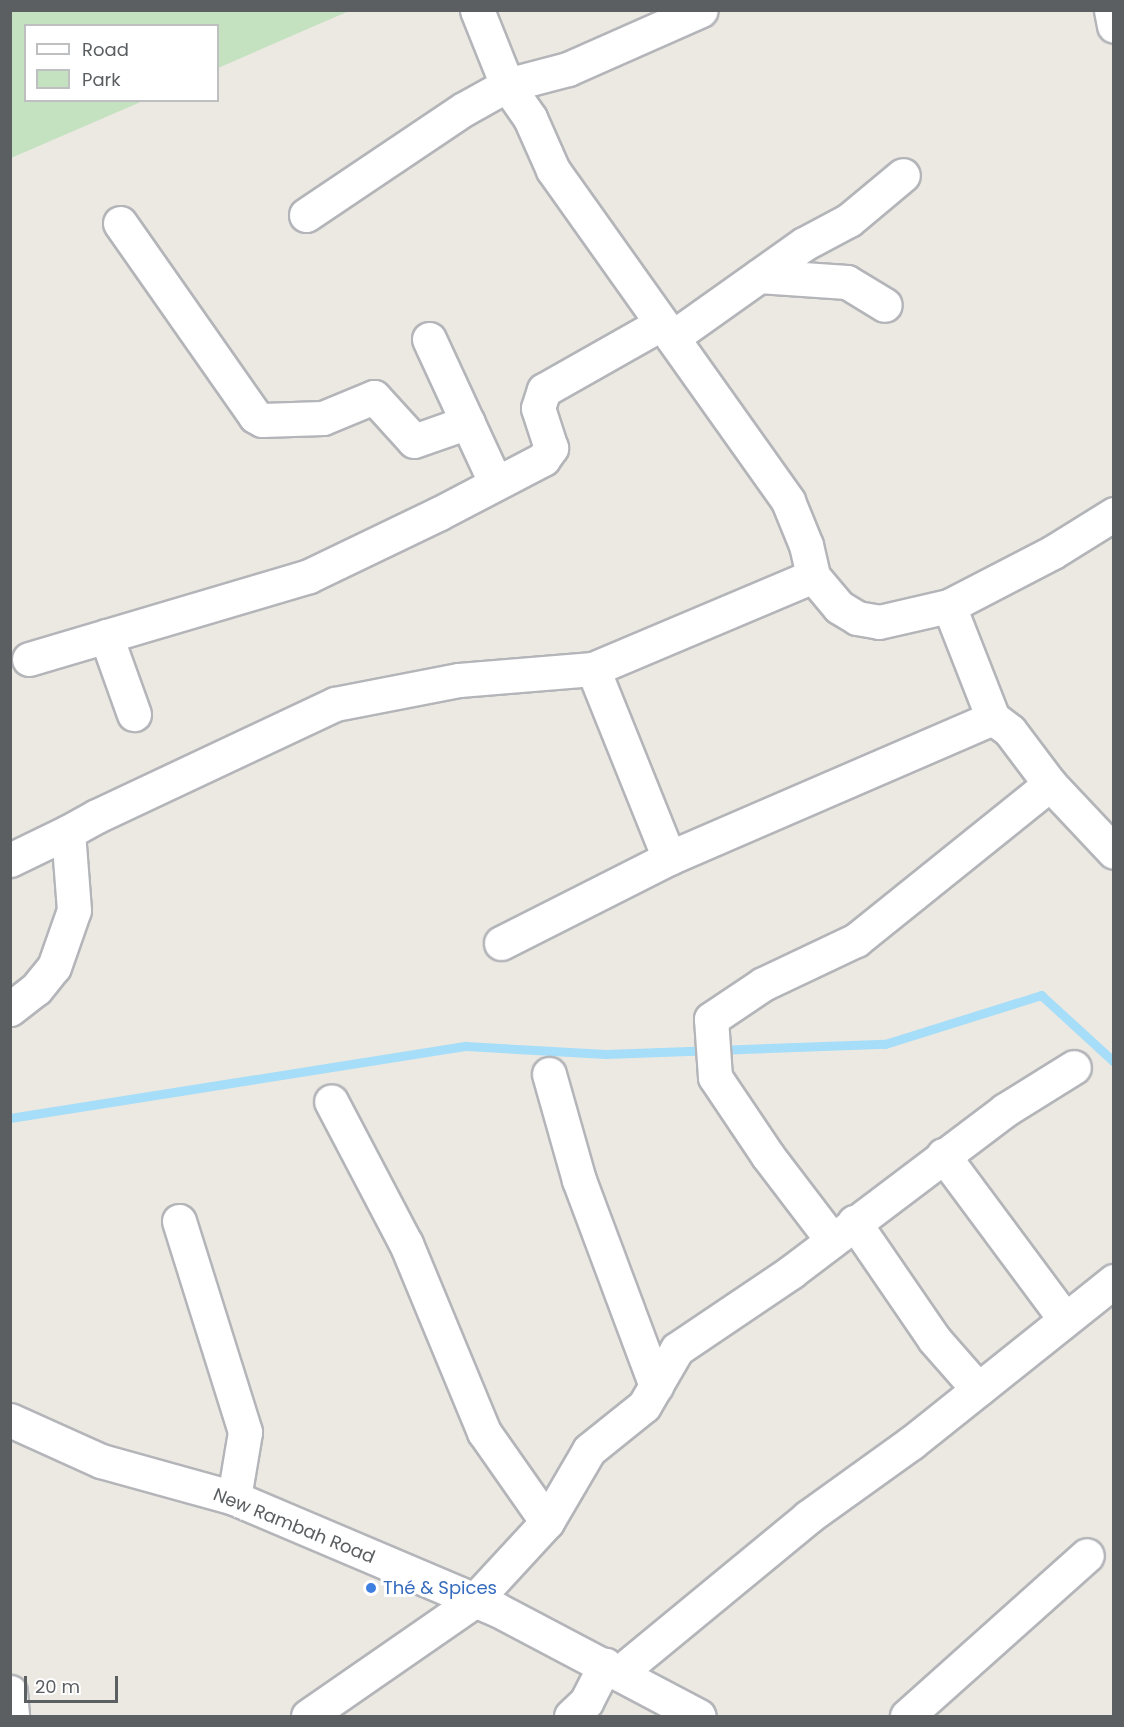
<!DOCTYPE html>
<html>
<head>
<meta charset="utf-8">
<style>
	body { margin:0 }
	#map { position:relative; width:1124px; height:1727px; overflow:hidden; background:#ece9e2; font-family:Poppins,sans-serif }
	div>[style] { position:absolute }
	.green>* { inset:0; background:#c4e2c0 }
	.stream>* { height:9px; margin:-4.5px; padding:0 4.5px; transform-origin:4.5px; border-radius:4.5px; background:#a6ddf8 }
	.roads { filter:drop-shadow(2px 0 #b3b5b9) drop-shadow(-2px 0 #b3b5b9) drop-shadow(0 2px #b3b5b9) drop-shadow(0 -2px #b3b5b9) }
	.minor>* { height:33px; margin:-16.5px; padding:0 16.5px; transform-origin:16.5px; border-radius:16.5px; background:#fff }
	.dots>* { width:16px; height:16px; translate:-50% -50%; box-sizing:border-box; border:3px solid #fff; border-radius:50% }
	span { translate:-50% -50%; white-space:nowrap; text-align:center; line-height:1.15; -webkit-text-stroke:6px #fff; paint-order:stroke }
	.street-label { font-size:18px; color:#5b5f62 }
	.shop-label { font-size:18px; color:#366cbe }
	.left { translate:0 -50%; text-align:left }
	.frame { position:absolute; inset:0; border:12px solid #5b5f62; pointer-events:none }
	.legend { position:absolute; left:24px; top:24px; width:195px; height:78px; box-sizing:border-box; background:#fff; border:2px solid #bdbfc0; margin:0; padding:8px 10px; list-style:none; font-size:18px; color:#5b5f62 }
	.legend li { display:flex; align-items:center; gap:12px; height:30px }
	.legend b { width:30px; border:2px solid #bdbfc0 }
	.scale { position:absolute; left:24px; top:1676px; width:94px; height:27px; box-sizing:border-box; border:3px solid #5b5f62; border-top:0; padding-left:8px; font-size:18px; line-height:21px; white-space:nowrap; color:#5b5f62; -webkit-text-stroke:4px #fff; paint-order:stroke }
</style>
</head>
<body>
<div id="map">
	<div class="green">
		<div style="clip-path:polygon(11px 10px,349px 10px,349px 11px,218px 68px,218px 26px,26px 26px,26px 100px,143px 101px,11px 158px)"></div>
	</div>
	<div class="stream">
		<div style="left:10px;top:1118px;width:462px;rotate:-9deg"></div>
		<div style="left:466px;top:1046px;width:140px;rotate:3.3deg"></div>
		<div style="left:606px;top:1054px;width:279px;rotate:-2.1deg"></div>
		<div style="left:885px;top:1044px;width:164px;rotate:-17.4deg"></div>
		<div style="left:1041px;top:995px;width:99px;rotate:42.5deg"></div>
	</div>
	<div class="roads">
		<div class="minor">
			<div style="left:477px;top:10px;width:81px;rotate:68.2deg"></div>
			<div style="left:507px;top:85px;width:40px;rotate:55.1deg"></div>
			<div style="left:530px;top:118px;width:57px;rotate:66.1deg"></div>
			<div style="left:553px;top:170px;width:406px;rotate:54.6deg"></div>
			<div style="left:788px;top:501px;width:48px;rotate:67.8deg"></div>
			<div style="left:806px;top:545px;width:32px;rotate:77deg"></div>
			<div style="left:1111px;top:10px;width:16px;rotate:79deg"></div>
			<div style="left:306px;top:215px;width:190px;rotate:-33.9deg"></div>
			<div style="left:464px;top:109px;width:49px;rotate:-29.2deg"></div>
			<div style="left:507px;top:85px;width:63px;rotate:-14.7deg"></div>
			<div style="left:568px;top:69px;width:145px;rotate:-23.9deg"></div>
			<div style="left:120px;top:223px;width:236px;rotate:55deg"></div>
			<div style="left:255px;top:416px;width:8px;rotate:30deg"></div>
			<div style="left:262px;top:420px;width:61px;rotate:-1.9deg"></div>
			<div style="left:323px;top:418px;width:55px;rotate:-22.4deg"></div>
			<div style="left:374px;top:397px;width:59px;rotate:47.7deg"></div>
			<div style="left:414px;top:441px;width:57px;rotate:-19.4deg"></div>
			<div style="left:759px;top:276px;width:88px;rotate:3.9deg"></div>
			<div style="left:847px;top:282px;width:44px;rotate:31.2deg"></div>
			<div style="left:673px;top:337px;width:161px;rotate:-35.4deg"></div>
			<div style="left:804px;top:244px;width:51px;rotate:-28.1deg"></div>
			<div style="left:849px;top:220px;width:70px;rotate:-39.8deg"></div>
			<div style="left:429px;top:339px;width:157px;rotate:65.2deg"></div>
			<div style="left:949px;top:606px;width:117px;rotate:-27.4deg"></div>
			<div style="left:1053px;top:552px;width:72px;rotate:-31.9deg"></div>
			<div style="left:106px;top:636px;width:83px;rotate:70.3deg"></div>
			<div style="left:29px;top:659px;width:292px;rotate:-16.5deg"></div>
			<div style="left:309px;top:576px;width:143px;rotate:-25.7deg"></div>
			<div style="left:438px;top:514px;width:119px;rotate:-27.6deg"></div>
			<div style="left:543px;top:459px;width:14px;rotate:-54deg"></div>
			<div style="left:551px;top:448px;width:42px;rotate:-108deg"></div>
			<div style="left:538px;top:408px;width:19px;rotate:-72deg"></div>
			<div style="left:544px;top:390px;width:132px;rotate:-29.5deg"></div>
			<div style="left:593px;top:669px;width:204px;rotate:68.1deg"></div>
			<div style="left:669px;top:858px;width:353px;rotate:-23.4deg"></div>
			<div style="left:10px;top:860px;width:64px;rotate:-25.8deg"></div>
			<div style="left:501px;top:943px;width:188px;rotate:-26.8deg"></div>
			<div style="left:10px;top:1009px;width:33px;rotate:-38deg"></div>
			<div style="left:36px;top:989px;width:28px;rotate:-51deg"></div>
			<div style="left:54px;top:967px;width:60px;rotate:-70.7deg"></div>
			<div style="left:74px;top:910px;width:78px;rotate:-94.4deg"></div>
			<div style="left:68px;top:832px;width:33px;rotate:-29deg"></div>
			<div style="left:97px;top:816px;width:263px;rotate:-25.2deg"></div>
			<div style="left:335px;top:704px;width:126px;rotate:-11deg"></div>
			<div style="left:459px;top:680px;width:134px;rotate:-4.7deg"></div>
			<div style="left:593px;top:669px;width:239px;rotate:-22.9deg"></div>
			<div style="left:813px;top:576px;width:40px;rotate:50deg"></div>
			<div style="left:839px;top:607px;width:21px;rotate:31deg"></div>
			<div style="left:857px;top:618px;width:22px;rotate:10deg"></div>
			<div style="left:879px;top:622px;width:72px;rotate:-12.9deg"></div>
			<div style="left:949px;top:606px;width:120px;rotate:68.6deg"></div>
			<div style="left:993px;top:718px;width:21px;rotate:37deg"></div>
			<div style="left:1010px;top:731px;width:66px;rotate:53deg"></div>
			<div style="left:1050px;top:784px;width:93px;rotate:46.7deg"></div>
			<div style="left:549px;top:1074px;width:110px;rotate:74.2deg"></div>
			<div style="left:579px;top:1180px;width:220px;rotate:69.5deg"></div>
			<div style="left:943px;top:1155px;width:204px;rotate:53.4deg"></div>
			<div style="left:179px;top:1221px;width:221px;rotate:72.6deg"></div>
			<div style="left:245px;top:1432px;width:67px;rotate:99.5deg"></div>
			<div style="left:854px;top:1222px;width:142px;rotate:55.6deg"></div>
			<div style="left:934px;top:1339px;width:67px;rotate:48.7deg"></div>
			<div style="left:832px;top:1240px;width:106px;rotate:-127.3deg"></div>
			<div style="left:768px;top:1156px;width:95px;rotate:-123.9deg"></div>
			<div style="left:715px;top:1077px;width:58px;rotate:-93.9deg"></div>
			<div style="left:711px;top:1019px;width:63px;rotate:-33.9deg"></div>
			<div style="left:763px;top:984px;width:103px;rotate:-25.3deg"></div>
			<div style="left:856px;top:940px;width:249px;rotate:-38.8deg"></div>
			<div style="left:10px;top:1420px;width:100px;rotate:24.3deg"></div>
			<div style="left:101px;top:1461px;width:138px;rotate:15.5deg"></div>
			<div style="left:234px;top:1498px;width:285px;rotate:23deg"></div>
			<div style="left:496px;top:1609px;width:229px;rotate:27.8deg"></div>
			<div style="left:547px;top:1522px;width:83px;rotate:-59.7deg"></div>
			<div style="left:589px;top:1450px;width:70px;rotate:-38.7deg"></div>
			<div style="left:644px;top:1406px;width:66px;rotate:-59.9deg"></div>
			<div style="left:677px;top:1349px;width:138px;rotate:-34deg"></div>
			<div style="left:791px;top:1272px;width:268px;rotate:-37.1deg"></div>
			<div style="left:1005px;top:1110px;width:81px;rotate:-31.9deg"></div>
			<div style="left:619px;top:1673px;width:245px;rotate:-39.5deg"></div>
			<div style="left:808px;top:1517px;width:127px;rotate:-35.7deg"></div>
			<div style="left:911px;top:1443px;width:260px;rotate:-38.6deg"></div>
			<div style="left:10px;top:1692px;width:24px;rotate:85deg"></div>
			<div style="left:308px;top:1716px;width:202px;rotate:-34.7deg"></div>
			<div style="left:474px;top:1601px;width:108px;rotate:-47.3deg"></div>
			<div style="left:547px;top:1522px;width:110px;rotate:-125deg"></div>
			<div style="left:484px;top:1432px;width:204px;rotate:-112.5deg"></div>
			<div style="left:406px;top:1244px;width:161px;rotate:-117.7deg"></div>
			<div style="left:571px;top:1716px;width:21px;rotate:-43deg"></div>
			<div style="left:586px;top:1702px;width:42px;rotate:-62.8deg"></div>
			<div style="left:907px;top:1716px;width:241px;rotate:-41.8deg"></div>
		</div>
	</div>
	<div class="dots">
		<div style="left:371px;top:1588px;background:#3f7fe0"></div>
	</div>
	<div class="street-label">
		<span style="left:294px;top:1526px;rotate:22deg">New Rambah Road</span>
	</div>
	<div class="shop-label">
		<span class="left" style="left:383px;top:1588px">Thé &amp; Spices</span>
	</div>
	<div class="frame"></div>
	<ul class="legend">
	<li><b style="height:8px;background:#fff"></b>Road</li>
	<li><b style="height:16px;background:#c4e2c0"></b>Park</li>
	</ul>
	<div class="scale">20 m</div>
</div>
</body>
</html>
